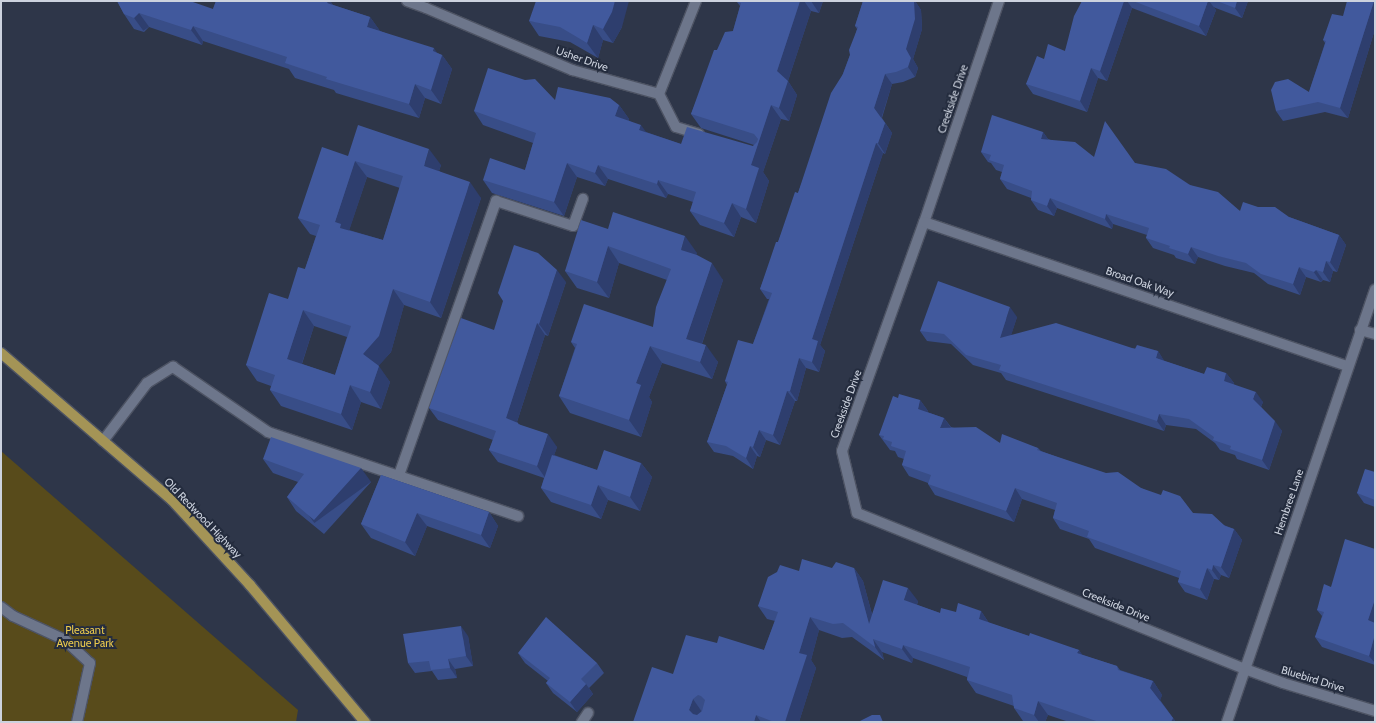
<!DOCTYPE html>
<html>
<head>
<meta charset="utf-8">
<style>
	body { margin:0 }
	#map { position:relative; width:1376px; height:723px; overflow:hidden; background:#2e3649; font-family:Cabin,sans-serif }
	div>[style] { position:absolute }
	.green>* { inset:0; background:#584b1b }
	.roads { filter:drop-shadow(1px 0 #4d5363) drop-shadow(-1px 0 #4d5363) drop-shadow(0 1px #4d5363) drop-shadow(0 -1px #4d5363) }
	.minor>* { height:10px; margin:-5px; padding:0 5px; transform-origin:5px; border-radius:5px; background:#6d768b }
	.major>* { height:10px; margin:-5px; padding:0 5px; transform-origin:5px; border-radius:5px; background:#a49456 }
	.wall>* { inset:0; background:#384d87 }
	.shaded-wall>* { inset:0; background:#2e3e6e; transform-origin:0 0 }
	.building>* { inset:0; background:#41599d }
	span { translate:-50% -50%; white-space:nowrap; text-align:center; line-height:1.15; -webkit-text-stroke:4px #242c3e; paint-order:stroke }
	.street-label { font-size:11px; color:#ccd2de }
	.park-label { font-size:11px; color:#e9c84d }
	.frame { position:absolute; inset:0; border:2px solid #ccd2de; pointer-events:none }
</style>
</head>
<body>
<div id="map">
	<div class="green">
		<div style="clip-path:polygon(1px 451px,298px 710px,296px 722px,1px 722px)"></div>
	</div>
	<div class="roads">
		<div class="minor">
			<div style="left:407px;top:1px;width:20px;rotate:20deg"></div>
			<div style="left:426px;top:8px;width:159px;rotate:23deg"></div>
			<div style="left:572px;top:70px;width:90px;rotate:15.4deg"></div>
			<div style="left:659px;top:94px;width:100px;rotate:-68.3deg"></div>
			<div style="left:999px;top:1px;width:233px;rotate:108.7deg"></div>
			<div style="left:924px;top:222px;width:243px;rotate:109.7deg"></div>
			<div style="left:842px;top:451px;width:64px;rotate:76.4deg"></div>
			<div style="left:857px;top:513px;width:418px;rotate:21.9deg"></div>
			<div style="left:1245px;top:669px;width:40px;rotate:20.2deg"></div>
			<div style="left:1283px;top:683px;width:96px;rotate:16.9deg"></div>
			<div style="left:659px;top:94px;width:37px;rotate:63deg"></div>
			<div style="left:676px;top:127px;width:24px;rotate:17deg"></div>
			<div style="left:924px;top:222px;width:448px;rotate:18.8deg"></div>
			<div style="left:1360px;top:330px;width:16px;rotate:15deg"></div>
			<div style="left:103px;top:441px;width:73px;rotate:-52.8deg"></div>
			<div style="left:147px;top:383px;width:31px;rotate:-32deg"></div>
			<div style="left:173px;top:367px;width:115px;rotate:34.4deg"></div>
			<div style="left:268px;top:432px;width:264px;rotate:18.6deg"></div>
			<div style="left:399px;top:475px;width:291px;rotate:-70.5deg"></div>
			<div style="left:496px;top:201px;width:81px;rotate:18deg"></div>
			<div style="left:573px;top:226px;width:29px;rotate:-70deg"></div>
			<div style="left:1px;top:607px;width:15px;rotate:37deg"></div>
			<div style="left:13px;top:616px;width:57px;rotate:24.8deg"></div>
			<div style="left:65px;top:640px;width:34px;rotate:43deg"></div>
			<div style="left:90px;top:663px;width:60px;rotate:102.4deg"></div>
			<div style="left:582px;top:722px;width:11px;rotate:-56deg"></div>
			<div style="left:1227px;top:722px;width:457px;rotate:-71.1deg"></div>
		</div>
		<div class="major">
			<div style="left:1px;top:353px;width:225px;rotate:40.7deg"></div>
			<div style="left:172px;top:500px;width:115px;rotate:47.5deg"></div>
			<div style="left:250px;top:585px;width:179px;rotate:50deg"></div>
		</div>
	</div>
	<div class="wall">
		<div style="clip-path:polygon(117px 1px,213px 9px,216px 1px,330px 1px,333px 5px,370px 17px,380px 31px,442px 55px,452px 69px,441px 104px,425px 98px,419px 118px,336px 93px,334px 90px,295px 78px,289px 69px,203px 41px,202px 45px,149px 27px,144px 32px,134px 29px,124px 14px)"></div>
		<div style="clip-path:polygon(738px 1px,823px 1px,819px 13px,811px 11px,788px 81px,797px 95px,789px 121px,781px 119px,763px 172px,769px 181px,756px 223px,741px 217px,734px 237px,700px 225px,690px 211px,693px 202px,668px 194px,666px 198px,608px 179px,605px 186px,577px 177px,564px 216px,492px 193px,483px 180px,525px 170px,533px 143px,483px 125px,474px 111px,555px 100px,619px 105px,629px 119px,628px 120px,646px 132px,681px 144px,753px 146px,754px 145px,701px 128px,691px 114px,717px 50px,733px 31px,740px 6px,737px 2px)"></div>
		<div style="clip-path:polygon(863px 1px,915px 1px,921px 10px,922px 29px,913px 59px,918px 68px,915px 77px,903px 82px,892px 84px,882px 118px,892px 133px,885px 154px,883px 153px,820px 345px,825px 351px,819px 372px,806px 368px,797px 401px,795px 401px,780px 445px,766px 440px,760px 457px,757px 456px,753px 469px,733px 456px,714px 452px,707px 442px,727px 385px,725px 381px,753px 344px,769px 299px,767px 299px,760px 289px,778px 242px,798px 193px,850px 55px,857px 29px,855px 26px)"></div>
		<div style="clip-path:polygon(1082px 1px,1248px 1px,1242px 18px,1213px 7px,1216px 10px,1206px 36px,1132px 8px,1107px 81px,1098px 78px,1087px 112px,1033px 94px,1026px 84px,1044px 59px,1065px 51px)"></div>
		<div style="clip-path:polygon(1375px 1px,1375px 29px,1348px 118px,1325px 112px,1283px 121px,1276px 111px,1309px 92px,1325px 43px,1323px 40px,1343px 16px)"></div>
		<div style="clip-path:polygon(529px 21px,622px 27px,613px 43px,603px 40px,598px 58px,570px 42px,539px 36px)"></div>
		<div style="clip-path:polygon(1043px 132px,1048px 139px,1094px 157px,1135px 163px,1190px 185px,1240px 211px,1289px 217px,1339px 235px,1346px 245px,1337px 272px,1333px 271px,1330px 282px,1323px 280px,1321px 282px,1306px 277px,1300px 295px,1268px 284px,1254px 273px,1225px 266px,1198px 257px,1195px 264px,1176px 258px,1174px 255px,1153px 248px,1146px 238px,1147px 235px,1113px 224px,1112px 229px,1057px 208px,1054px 216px,1038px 210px,1031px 200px,1031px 198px,1007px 189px,1000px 179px,1002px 172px,996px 170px,991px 163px,988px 162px,981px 152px)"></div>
		<div style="clip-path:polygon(evenodd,348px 156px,441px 165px,439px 171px,481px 198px,441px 318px,404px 305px,391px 352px,378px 366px,390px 382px,381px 409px,361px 402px,352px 430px,281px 406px,270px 390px,271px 386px,257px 381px,246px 365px,288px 299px,305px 269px,316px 236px,310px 234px,298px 218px,348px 156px,367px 177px,400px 188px,383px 240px,349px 230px,367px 177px,348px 156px,314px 326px,347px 337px,335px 375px,302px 364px,314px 326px)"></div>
		<div style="clip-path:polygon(608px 229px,697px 253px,696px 255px,723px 280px,702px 344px,718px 362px,712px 379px,662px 363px,649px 397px,652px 402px,641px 437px,570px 413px,559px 396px,575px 348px,571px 342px,653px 327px,667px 280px,619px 263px,609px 298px,577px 288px,565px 271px)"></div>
		<div style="clip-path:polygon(566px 282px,548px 336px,545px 335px,517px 422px,520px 425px,557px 447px,554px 455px,597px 470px,641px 463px,652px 477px,640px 511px,608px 500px,601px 519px,551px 502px,541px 488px,544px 478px,498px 462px,489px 450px,493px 440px,438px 420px,429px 408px,494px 330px)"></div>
		<div style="clip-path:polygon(1017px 317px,1011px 335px,1158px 351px,1164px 361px,1204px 374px,1226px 373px,1234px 383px,1233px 384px,1263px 402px,1261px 407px,1282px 431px,1269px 470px,1237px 459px,1235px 455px,1220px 450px,1215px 443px,1196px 429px,1166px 425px,1164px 431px,1006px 380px,1001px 373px,973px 365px,951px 344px,927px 341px,920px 331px)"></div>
		<div style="clip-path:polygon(898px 398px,920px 400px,928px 411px,927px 412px,944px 418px,951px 427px,1000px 443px,1038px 448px,1041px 451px,1141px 488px,1193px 513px,1234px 529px,1242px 540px,1229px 578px,1221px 575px,1219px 580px,1214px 579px,1207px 600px,1185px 592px,1178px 582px,1179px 578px,1095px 548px,1089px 539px,1060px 529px,1053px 518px,1055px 510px,1022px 499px,1014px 522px,935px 495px,928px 484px,928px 483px,909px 476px,902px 465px,904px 459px,898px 457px,895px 451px,890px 450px,879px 435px)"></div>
		<div style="clip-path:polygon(263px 459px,371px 482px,324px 534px,296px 511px,287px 497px,298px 482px,273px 473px)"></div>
		<div style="clip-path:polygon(1375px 472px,1375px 507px,1364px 503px,1357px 493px)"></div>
		<div style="clip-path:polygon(381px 475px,489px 512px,498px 526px,490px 548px,427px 526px,415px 556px,371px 538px,361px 524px)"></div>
		<div style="clip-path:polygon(1375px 549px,1375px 665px,1322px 647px,1315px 637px,1322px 616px,1317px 610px,1331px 587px)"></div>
		<div style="clip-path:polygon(832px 568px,854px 568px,863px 581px,872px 614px,918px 601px,917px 605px,940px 613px,981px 611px,989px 623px,1029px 636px,1079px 650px,1082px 655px,1117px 666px,1120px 670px,1153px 681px,1162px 695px,1160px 700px,1176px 722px,1069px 722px,1048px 715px,1045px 722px,1025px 722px,1023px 721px,1014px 708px,1014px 706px,976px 693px,967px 680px,967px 677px,913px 658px,912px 663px,882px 652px,884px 660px,852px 637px,842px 638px,819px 630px,811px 660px,816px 668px,799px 722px,633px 722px,673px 674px,717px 643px,764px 650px,775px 621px,767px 619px,758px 606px,799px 571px)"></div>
		<div style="clip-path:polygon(468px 636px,473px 666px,455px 669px,457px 678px,438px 680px,432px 671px,415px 673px,408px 663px)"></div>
		<div style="clip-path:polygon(518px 653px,597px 663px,604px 673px,589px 688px,593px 694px,577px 712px,553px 693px,546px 683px,548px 681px,525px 663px)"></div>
	</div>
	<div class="shaded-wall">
		<div style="clip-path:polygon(328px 1px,330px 1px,339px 13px,327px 3px)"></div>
		<div style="clip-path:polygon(615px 1px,629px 1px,622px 27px,613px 43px,603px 29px)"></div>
		<div style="clip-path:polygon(800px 1px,804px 1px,811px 11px,788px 81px,797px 95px,789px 121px,779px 108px,777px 71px)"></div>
		<div style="clip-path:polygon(811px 1px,823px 1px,819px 13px)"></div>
		<div style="clip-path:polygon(914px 1px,915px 1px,921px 10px,922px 29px,913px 59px,918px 68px,915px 77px,908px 67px,906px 49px)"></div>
		<div style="clip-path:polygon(1124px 1px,1127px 1px,1132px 8px,1107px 81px,1100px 71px)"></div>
		<div style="clip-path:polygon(1208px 1px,1209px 1px,1216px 10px,1206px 36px,1199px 26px)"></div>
		<div style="clip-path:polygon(1237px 1px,1248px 1px,1242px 18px,1235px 8px)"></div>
		<div style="clip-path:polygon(1374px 1px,1375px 1px,1375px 29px,1348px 118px,1340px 108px)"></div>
		<div style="left:139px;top:13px;width:17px;height:7px;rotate:54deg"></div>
		<div style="clip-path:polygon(370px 17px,380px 31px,367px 27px)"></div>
		<div style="clip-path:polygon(593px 25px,603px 40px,598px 58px,587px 43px)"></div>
		<div style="clip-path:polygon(193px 26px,203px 41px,202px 45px,191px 30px)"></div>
		<div style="clip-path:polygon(434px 48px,441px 59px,442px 55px,452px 69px,441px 104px,431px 90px,433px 51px)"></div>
		<div style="clip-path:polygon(1091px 68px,1098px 78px,1087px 112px,1080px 101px)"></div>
		<div style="clip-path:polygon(885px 74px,892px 84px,881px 119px,874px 108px)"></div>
		<div style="clip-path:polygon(415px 84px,425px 98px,419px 118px,409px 104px)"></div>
		<div style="clip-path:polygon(619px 105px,629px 119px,625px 130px,615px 116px)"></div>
		<div style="clip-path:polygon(771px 105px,781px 119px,763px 172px,769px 181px,756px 223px,746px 209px,751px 165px)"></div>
		<div style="clip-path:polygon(885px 123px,892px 133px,885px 154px,878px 143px)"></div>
		<div style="clip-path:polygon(641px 125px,651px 139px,639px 130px)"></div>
		<div style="clip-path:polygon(1043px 132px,1050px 142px,1041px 139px)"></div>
		<div style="clip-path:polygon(876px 143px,883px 153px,820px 345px,825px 351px,819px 372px,812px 362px,812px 339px)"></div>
		<div style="clip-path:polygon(429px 149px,441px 165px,435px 182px,424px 166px)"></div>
		<div style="clip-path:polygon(355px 161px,367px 177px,348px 234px,351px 244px,335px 222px)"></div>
		<div style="clip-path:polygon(567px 163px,577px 177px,564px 216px,554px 202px)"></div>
		<div style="clip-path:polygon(598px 165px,608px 179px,605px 186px,595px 173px)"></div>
		<div style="clip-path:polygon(658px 180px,668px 194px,666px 198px,657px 184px)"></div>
		<div style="clip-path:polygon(470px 182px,481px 198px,441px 318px,430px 302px)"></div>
		<div style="clip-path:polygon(1050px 198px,1057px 208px,1054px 216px,1047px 206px)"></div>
		<div style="clip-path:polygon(732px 203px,741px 217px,734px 237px,724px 223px)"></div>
		<div style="clip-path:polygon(1106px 214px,1113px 224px,1112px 229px,1105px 219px)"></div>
		<div style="clip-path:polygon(1339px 235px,1346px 245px,1337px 272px,1330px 262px)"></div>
		<div style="clip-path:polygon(685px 236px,697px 253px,692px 266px,681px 250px)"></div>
		<div style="clip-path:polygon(608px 246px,619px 263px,609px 298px,597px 282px)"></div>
		<div style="clip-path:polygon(1191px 247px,1198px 257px,1195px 264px,1188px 254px)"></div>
		<div style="clip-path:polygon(1326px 261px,1333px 271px,1330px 282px,1323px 272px)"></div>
		<div style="clip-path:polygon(712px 263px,723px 280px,698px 355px,686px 339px)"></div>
		<div style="clip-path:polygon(1299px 267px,1306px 277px,1300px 295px,1293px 284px)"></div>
		<div style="clip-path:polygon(557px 270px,566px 282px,548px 336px,539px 324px)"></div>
		<div style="left:1316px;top:270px;width:12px;height:3px;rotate:55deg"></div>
		<div style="clip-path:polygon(393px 289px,404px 305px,391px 352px,375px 370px,363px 354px)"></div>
		<div style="clip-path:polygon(1010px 307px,1017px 317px,1007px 348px,1000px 338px)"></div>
		<div style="clip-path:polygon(303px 310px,314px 326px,298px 375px,287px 359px)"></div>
		<div style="clip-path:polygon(537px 323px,545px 335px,514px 431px,506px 418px)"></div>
		<div style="clip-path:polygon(706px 345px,718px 362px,712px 379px,700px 362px)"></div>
		<div style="clip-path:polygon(650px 346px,662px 363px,649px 397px,652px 402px,641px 437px,629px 420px,636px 383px)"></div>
		<div style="clip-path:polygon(1158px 351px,1165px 362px,1156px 358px)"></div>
		<div style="clip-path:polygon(799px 358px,806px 368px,797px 401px,790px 391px)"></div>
		<div style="clip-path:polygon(379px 366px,390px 382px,381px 409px,370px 392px)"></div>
		<div style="clip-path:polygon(1226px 373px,1234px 383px,1231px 391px,1224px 381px)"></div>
		<div style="clip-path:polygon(350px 385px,361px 402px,352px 430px,341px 414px)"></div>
		<div style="clip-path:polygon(787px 391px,795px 401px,780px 445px,773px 435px)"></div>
		<div style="clip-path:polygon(1256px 392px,1263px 402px,1260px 409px,1253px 399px)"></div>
		<div style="clip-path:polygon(920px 400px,928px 411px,925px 420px,918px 409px)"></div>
		<div style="clip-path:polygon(1159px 414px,1166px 425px,1164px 431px,1157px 421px)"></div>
		<div style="clip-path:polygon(944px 418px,951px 428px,940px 428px)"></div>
		<div style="clip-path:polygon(1275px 421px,1282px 431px,1269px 470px,1262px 460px)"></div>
		<div style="clip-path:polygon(759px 430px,766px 440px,760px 457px,753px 447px)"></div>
		<div style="clip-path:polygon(548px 434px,557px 447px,546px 479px,537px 466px)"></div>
		<div style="clip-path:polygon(750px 446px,757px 456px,753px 469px,746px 458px)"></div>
		<div style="clip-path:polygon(641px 463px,652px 477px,640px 511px,630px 497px)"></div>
		<div style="left:361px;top:468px;width:17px;height:70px;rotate:54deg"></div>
		<div style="clip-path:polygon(598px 485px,608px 500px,601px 519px,591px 505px)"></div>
		<div style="clip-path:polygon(1015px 488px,1022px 499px,1014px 522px,1006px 511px)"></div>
		<div style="clip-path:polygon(489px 512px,498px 526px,490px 548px,481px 535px)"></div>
		<div style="clip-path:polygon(417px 513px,427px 526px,415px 556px,405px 542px)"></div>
		<div style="clip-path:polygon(1234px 529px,1242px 540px,1229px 578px,1221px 567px)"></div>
		<div style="clip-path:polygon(1213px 565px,1221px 575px,1219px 580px,1212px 570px)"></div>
		<div style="clip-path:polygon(854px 568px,863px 581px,878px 637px,869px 624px)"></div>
		<div style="clip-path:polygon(1207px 568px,1214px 579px,1207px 600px,1200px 589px)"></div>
		<div style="clip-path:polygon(908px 588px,918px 601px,913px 614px,904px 600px)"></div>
		<div style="clip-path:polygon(1375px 599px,1375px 630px,1368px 620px)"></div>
		<div style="clip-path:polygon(981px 611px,990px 625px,979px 619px)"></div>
		<div style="clip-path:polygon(810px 617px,819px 630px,811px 660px,816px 668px,799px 722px,785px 722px,799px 653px)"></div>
		<div style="clip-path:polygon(461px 626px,468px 636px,473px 666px,466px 656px)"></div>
		<div style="clip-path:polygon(1375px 634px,1375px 663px,1369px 656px)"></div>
		<div style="clip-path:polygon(873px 639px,882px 652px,884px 660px,875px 647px)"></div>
		<div style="clip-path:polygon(903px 645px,913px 658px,912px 663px,902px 649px)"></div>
		<div style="clip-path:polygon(1079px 650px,1088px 663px,1077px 653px)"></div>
		<div style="clip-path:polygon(448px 659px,455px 669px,457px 678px,450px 668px)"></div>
		<div style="clip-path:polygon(1153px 681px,1162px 695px,1160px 701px,1150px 688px)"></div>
		<div style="clip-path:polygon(586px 684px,593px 694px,577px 712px,570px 702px)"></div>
		<div style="clip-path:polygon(693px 699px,702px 712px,699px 722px,689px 710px)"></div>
		<div style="clip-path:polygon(1038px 701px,1048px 715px,1045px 722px,1039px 722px,1034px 715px)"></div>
		<div style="clip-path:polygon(756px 715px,761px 722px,754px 722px)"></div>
		<div style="clip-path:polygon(1173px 718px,1176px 722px,1171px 722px)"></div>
	</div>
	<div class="building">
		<div style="clip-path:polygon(117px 1px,190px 1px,213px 9px,216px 1px,328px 1px,327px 3px,370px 17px,367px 27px,434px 48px,433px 51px,442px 55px,431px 90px,415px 84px,409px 104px,326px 79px,327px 77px,285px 63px,287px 57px,193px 26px,191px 30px,139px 13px,134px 18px,124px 14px)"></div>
		<div style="clip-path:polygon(536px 1px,615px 1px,612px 12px,603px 29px,593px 25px,587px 43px,560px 27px,529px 21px)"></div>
		<div style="clip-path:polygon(738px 1px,800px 1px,777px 71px,788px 81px,779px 108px,771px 105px,751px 165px,759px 168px,746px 209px,732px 203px,724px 223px,690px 211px,696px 192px,658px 180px,657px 184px,598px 165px,595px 173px,567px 163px,554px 202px,483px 180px,490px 158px,525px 170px,536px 133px,474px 111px,488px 68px,525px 80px,535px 79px,555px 100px,558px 87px,610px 98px,619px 105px,615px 116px,641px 125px,639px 130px,681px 144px,687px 127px,753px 146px,757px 142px,758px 139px,754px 134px,691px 114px,714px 50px,717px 50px,725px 32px,733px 31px,741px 3px,737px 2px)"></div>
		<div style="clip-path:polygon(863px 1px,914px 1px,915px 19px,906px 49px,911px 58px,908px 67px,896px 72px,885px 74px,874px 108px,885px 123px,878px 143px,876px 143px,812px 339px,818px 341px,812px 362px,799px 358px,790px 391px,787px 391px,773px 435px,759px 430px,753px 447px,750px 446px,746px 458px,726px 446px,707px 442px,728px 382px,725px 381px,738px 340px,753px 344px,772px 293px,760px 289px,776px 242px,778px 242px,795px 192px,798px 193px,831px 93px,843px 74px,850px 55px,849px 50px,858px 27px,855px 26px)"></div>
		<div style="clip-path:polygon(1082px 1px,1124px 1px,1100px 71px,1091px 68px,1080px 101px,1026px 84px,1037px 56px,1044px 59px,1048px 44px,1065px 51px,1074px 16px)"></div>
		<div style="clip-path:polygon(1133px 1px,1208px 1px,1199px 26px)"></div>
		<div style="clip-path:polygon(1217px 1px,1237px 1px,1235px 8px)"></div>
		<div style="clip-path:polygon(1347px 1px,1374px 1px,1340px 108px,1318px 102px,1276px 111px,1271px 90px,1275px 82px,1288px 79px,1309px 92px,1326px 41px,1323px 40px,1332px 14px,1343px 16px)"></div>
		<div style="clip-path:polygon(992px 115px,1043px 132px,1041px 139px,1075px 142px,1094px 157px,1105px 121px,1135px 163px,1166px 169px,1190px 185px,1218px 192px,1240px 211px,1243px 202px,1258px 207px,1275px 207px,1289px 217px,1339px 235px,1330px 262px,1326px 261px,1323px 272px,1316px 270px,1314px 272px,1299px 267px,1293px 284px,1261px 274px,1246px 263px,1218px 256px,1191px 247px,1188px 254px,1169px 248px,1170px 246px,1146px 238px,1149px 228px,1106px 214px,1105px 219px,1050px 198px,1047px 206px,1031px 200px,1032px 191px,1000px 179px,1004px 165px,989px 160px,991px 155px,981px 152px)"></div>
		<div style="clip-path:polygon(evenodd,358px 125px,429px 149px,424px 166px,470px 182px,430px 302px,393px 289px,379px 336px,363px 354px,379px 366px,370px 392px,350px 385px,341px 414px,270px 390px,275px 375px,246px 365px,269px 293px,288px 299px,298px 267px,305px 269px,320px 225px,298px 218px,322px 147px,348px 156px,358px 125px,355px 161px,403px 176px,383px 240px,340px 228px,341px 224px,335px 222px,355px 161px,358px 125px,303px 310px,351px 326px,335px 375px,287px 359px,303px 310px)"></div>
		<div style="clip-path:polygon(613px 212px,685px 236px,681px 250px,697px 255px,712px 263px,686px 339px,706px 345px,700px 362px,650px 346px,636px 383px,641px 385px,629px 420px,559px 396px,577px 344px,571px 342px,584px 304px,653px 327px,656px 307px,671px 269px,608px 246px,597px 282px,565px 271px,581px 220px,608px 229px)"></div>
		<div style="clip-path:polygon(514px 245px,538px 253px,557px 270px,539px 324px,537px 323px,506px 418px,518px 423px,518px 424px,548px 434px,537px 466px,489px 450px,496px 431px,429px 408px,461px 318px,494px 330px,503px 301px,498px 293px)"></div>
		<div style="clip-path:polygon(938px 281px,1010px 307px,1000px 338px,1056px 323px,1135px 349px,1137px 345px,1158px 351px,1156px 358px,1204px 374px,1207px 367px,1226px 373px,1224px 381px,1256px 392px,1253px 399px,1275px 421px,1262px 460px,1230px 449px,1231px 446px,1213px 440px,1214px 437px,1189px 419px,1159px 414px,1157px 421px,999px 370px,1001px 365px,966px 355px,944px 334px,920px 331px)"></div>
		<div style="clip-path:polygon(899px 394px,920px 400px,918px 409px,944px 418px,940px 428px,976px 427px,1000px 443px,1002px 434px,1038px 448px,1037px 450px,1106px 473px,1118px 472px,1141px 488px,1161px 495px,1163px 490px,1180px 496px,1193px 513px,1212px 514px,1225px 526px,1234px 529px,1221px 567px,1213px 565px,1212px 570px,1207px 568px,1200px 589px,1178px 582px,1181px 571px,1087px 537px,1089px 531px,1053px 518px,1057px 503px,1015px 488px,1006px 511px,928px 484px,931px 475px,902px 465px,906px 451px,891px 446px,892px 442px,883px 439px,884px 436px,879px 435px,893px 396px,898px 398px)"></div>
		<div style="clip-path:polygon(271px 437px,361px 468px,314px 520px,287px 497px,304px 474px,263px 459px)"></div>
		<div style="clip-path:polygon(604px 450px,641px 463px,630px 497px,598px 485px,591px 505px,541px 488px,552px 455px,597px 470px)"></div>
		<div style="clip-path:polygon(1365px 469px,1375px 472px,1375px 500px,1357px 493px)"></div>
		<div style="clip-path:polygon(381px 475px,489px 512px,481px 535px,417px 513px,405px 542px,361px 524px)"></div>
		<div style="clip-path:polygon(1345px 539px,1375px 549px,1375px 599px,1368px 620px,1375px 623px,1375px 634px,1369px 656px,1315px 637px,1324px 612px,1317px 610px,1324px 584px,1331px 587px)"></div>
		<div style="clip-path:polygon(evenodd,802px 559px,832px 568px,836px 562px,854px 568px,869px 624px,883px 580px,908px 588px,904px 600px,940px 613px,941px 608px,956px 612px,958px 603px,981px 611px,979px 619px,1029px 636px,1030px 633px,1079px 650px,1077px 653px,1117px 666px,1118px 670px,1153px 681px,1150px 688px,1173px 718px,1171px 722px,1099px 722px,1038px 701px,1034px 715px,1014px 708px,1012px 695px,967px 680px,970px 667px,903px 645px,902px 649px,873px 639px,875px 647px,843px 623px,833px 624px,810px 617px,799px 653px,807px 655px,785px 722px,774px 722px,756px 715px,754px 722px,633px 722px,652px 667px,673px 674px,686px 635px,717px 643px,719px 636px,764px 650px,778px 612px,758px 606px,768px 577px,777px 572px,780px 565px,799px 571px,802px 559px,698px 695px,701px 696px,705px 700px,702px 711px,697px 715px,693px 714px,689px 710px,693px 699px,698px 695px)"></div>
		<div style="clip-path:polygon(546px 617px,597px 663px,581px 679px,586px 684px,570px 702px,546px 683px,550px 678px,518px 653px)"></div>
		<div style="clip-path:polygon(461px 626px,466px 656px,448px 659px,450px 668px,431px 670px,429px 661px,408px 663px,403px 634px)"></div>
		<div style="clip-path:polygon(872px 715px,880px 715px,883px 722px,858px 722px)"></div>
	</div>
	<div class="street-label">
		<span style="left:582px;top:59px;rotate:19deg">Usher Drive</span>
		<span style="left:953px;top:99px;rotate:-71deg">Creekside Drive</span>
		<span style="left:1140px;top:282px;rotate:19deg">Broad Oak Way</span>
		<span style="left:846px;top:404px;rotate:-70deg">Creekside Drive</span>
		<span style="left:1289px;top:502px;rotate:-71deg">Hembree Lane</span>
		<span style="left:203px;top:518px;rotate:46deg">Old Redwood Highway</span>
		<span style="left:1116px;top:605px;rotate:22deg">Creekside Drive</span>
		<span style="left:1313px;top:679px;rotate:17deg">Bluebird Drive</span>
	</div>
	<div class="park-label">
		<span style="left:85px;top:637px">Pleasant<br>Avenue Park</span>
	</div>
	<div class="frame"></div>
</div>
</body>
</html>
